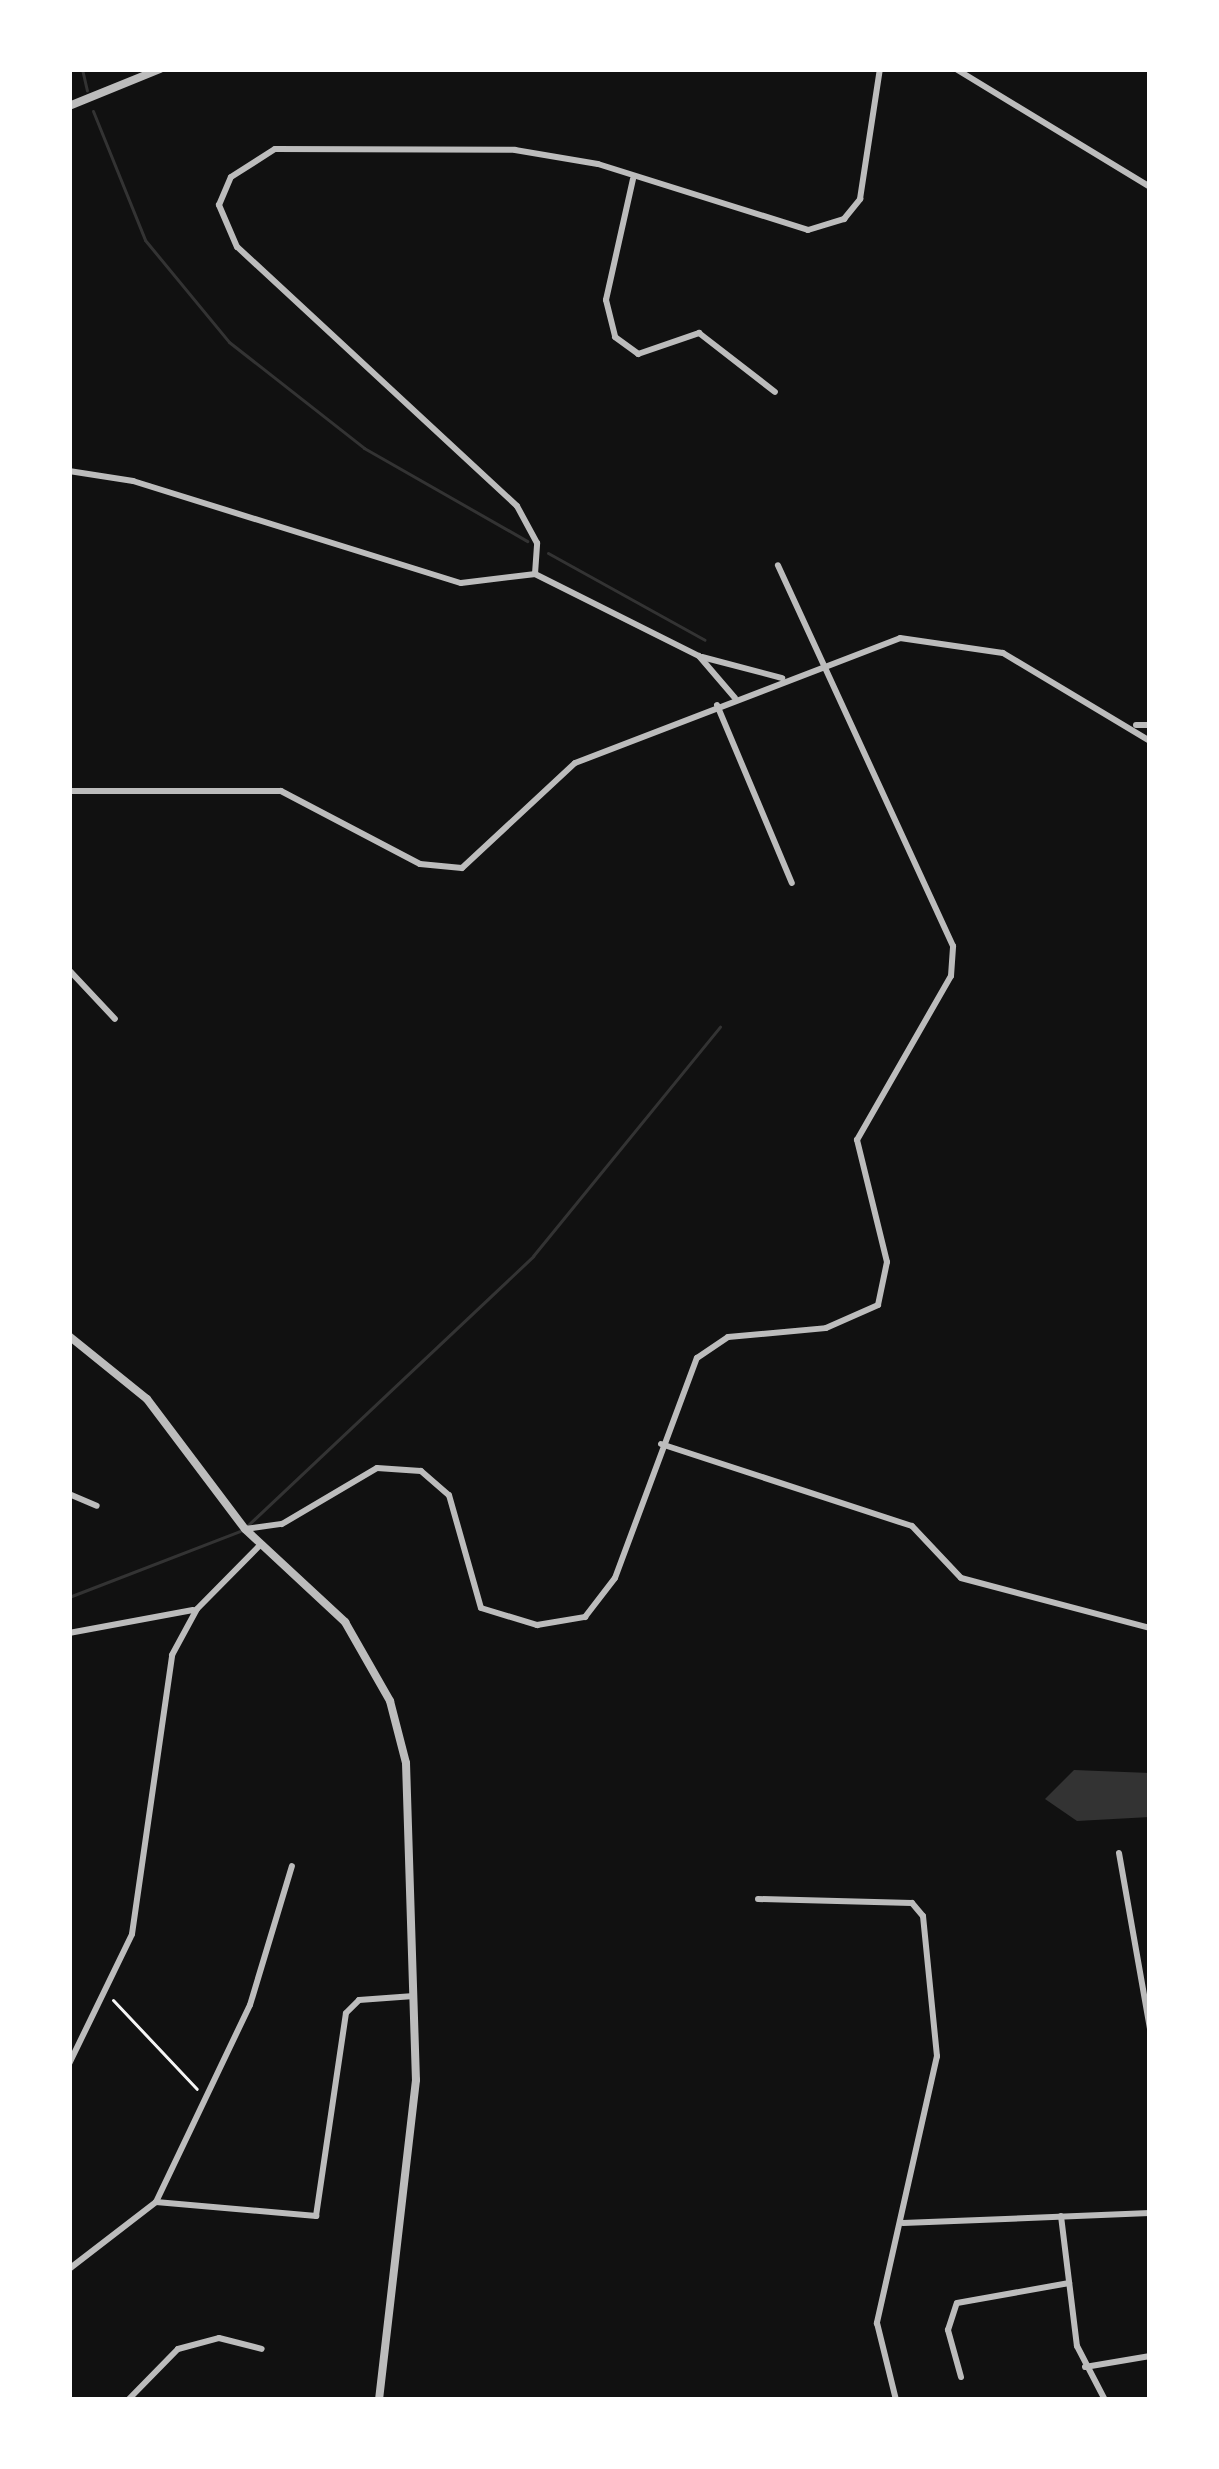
<!DOCTYPE html>
<html>
<head>
<meta charset="utf-8">
<style>
	body { margin:0 }
	#map { position:relative; width:1219px; height:2469px; overflow:hidden; background:#111; font-family:"Open Sans",sans-serif }
	div>[style] { position:absolute }
	.water>* { inset:0; background:#333 }
	.stream>* { height:3px; margin:-1.5px; padding:0 1.5px; transform-origin:1.5px; border-radius:1.5px; background:#333 }
	.path>* { height:3px; margin:-1.5px; padding:0 1.5px; transform-origin:1.5px; border-radius:1.5px; background:#f5f5f5 }
	.minor>* { height:6px; margin:-3px; padding:0 3px; transform-origin:3px; border-radius:3px; background:#bcbcbc }
	.tertiary>* { height:8px; margin:-4px; padding:0 4px; transform-origin:4px; border-radius:4px; background:#bcbcbc }
	span { translate:-50% -50%; white-space:nowrap; text-align:center; line-height:1.15; -webkit-text-stroke:12px #fff; paint-order:stroke }
	.frame { position:absolute; inset:0; border:72px solid #fff; pointer-events:none }
</style>
</head>
<body>
<div id="map">
	<div class="water">
		<div style="clip-path:polygon(1074px 1770px,1150px 1773px,1150px 1817px,1077px 1821px,1045px 1799px)"></div>
	</div>
	<div class="stream">
		<div style="left:82px;top:69px;width:22px;rotate:77deg"></div>
		<div style="left:93px;top:111px;width:139px;rotate:68deg"></div>
		<div style="left:145px;top:240px;width:132px;rotate:50.5deg"></div>
		<div style="left:229px;top:342px;width:172px;rotate:38.1deg"></div>
		<div style="left:364px;top:448px;width:188px;rotate:29.7deg"></div>
		<div style="left:548px;top:553px;width:179px;rotate:29deg"></div>
		<div style="left:248px;top:1525px;width:392px;rotate:-43.3deg"></div>
		<div style="left:533px;top:1256px;width:296px;rotate:-50.8deg"></div>
		<div style="left:69px;top:1597px;width:183px;rotate:-21.1deg"></div>
	</div>
	<div class="path">
		<div style="left:113px;top:2000px;width:122px;rotate:46.7deg"></div>
	</div>
	<div class="minor">
		<div style="left:956px;top:69px;width:227px;rotate:31.3deg"></div>
		<div style="left:633px;top:179px;width:124px;rotate:102.6deg"></div>
		<div style="left:606px;top:300px;width:38px;rotate:76deg"></div>
		<div style="left:615px;top:337px;width:29px;rotate:36deg"></div>
		<div style="left:638px;top:354px;width:65px;rotate:-19deg"></div>
		<div style="left:699px;top:333px;width:96px;rotate:37.8deg"></div>
		<div style="left:69px;top:471px;width:65px;rotate:8.9deg"></div>
		<div style="left:133px;top:481px;width:343px;rotate:17.3deg"></div>
		<div style="left:461px;top:583px;width:75px;rotate:-6.9deg"></div>
		<div style="left:535px;top:574px;width:31px;rotate:-86deg"></div>
		<div style="left:537px;top:543px;width:42px;rotate:-118.4deg"></div>
		<div style="left:517px;top:506px;width:381px;rotate:-137.2deg"></div>
		<div style="left:237px;top:247px;width:46px;rotate:-113.2deg"></div>
		<div style="left:219px;top:205px;width:30px;rotate:-67deg"></div>
		<div style="left:231px;top:177px;width:52px;rotate:-32.5deg"></div>
		<div style="left:275px;top:149px;width:240px;rotate:0.2deg"></div>
		<div style="left:515px;top:150px;width:84px;rotate:9.6deg"></div>
		<div style="left:598px;top:164px;width:220px;rotate:17.4deg"></div>
		<div style="left:808px;top:230px;width:38px;rotate:-17deg"></div>
		<div style="left:844px;top:219px;width:26px;rotate:-51deg"></div>
		<div style="left:860px;top:199px;width:132px;rotate:-81.3deg"></div>
		<div style="left:535px;top:574px;width:183px;rotate:26.6deg"></div>
		<div style="left:699px;top:656px;width:55px;rotate:49.4deg"></div>
		<div style="left:702px;top:657px;width:83px;rotate:14.7deg"></div>
		<div style="left:717px;top:705px;width:193px;rotate:67.2deg"></div>
		<div style="left:1136px;top:725px;width:14px"></div>
		<div style="left:69px;top:791px;width:212px"></div>
		<div style="left:281px;top:791px;width:157px;rotate:27.7deg"></div>
		<div style="left:420px;top:864px;width:42px;rotate:5.4deg"></div>
		<div style="left:462px;top:868px;width:154px;rotate:-42.9deg"></div>
		<div style="left:575px;top:763px;width:348px;rotate:-21deg"></div>
		<div style="left:900px;top:638px;width:104px;rotate:8.3deg"></div>
		<div style="left:1003px;top:653px;width:171px;rotate:30.9deg"></div>
		<div style="left:69px;top:970px;width:67px;rotate:46.8deg"></div>
		<div style="left:661px;top:1444px;width:264px;rotate:18.1deg"></div>
		<div style="left:912px;top:1526px;width:71px;rotate:46.7deg"></div>
		<div style="left:961px;top:1578px;width:196px;rotate:14.8deg"></div>
		<div style="left:69px;top:1494px;width:30px;rotate:23deg"></div>
		<div style="left:245px;top:1529px;width:37px;rotate:-8deg"></div>
		<div style="left:282px;top:1524px;width:110px;rotate:-30.5deg"></div>
		<div style="left:377px;top:1468px;width:44px;rotate:3.9deg"></div>
		<div style="left:421px;top:1471px;width:37px;rotate:41deg"></div>
		<div style="left:449px;top:1495px;width:117px;rotate:74.2deg"></div>
		<div style="left:481px;top:1608px;width:59px;rotate:16.9deg"></div>
		<div style="left:537px;top:1625px;width:49px;rotate:-9.5deg"></div>
		<div style="left:585px;top:1617px;width:49px;rotate:-52.4deg"></div>
		<div style="left:615px;top:1578px;width:235px;rotate:-69.6deg"></div>
		<div style="left:697px;top:1358px;width:37px;rotate:-34deg"></div>
		<div style="left:728px;top:1337px;width:98px;rotate:-5.2deg"></div>
		<div style="left:826px;top:1328px;width:57px;rotate:-23.9deg"></div>
		<div style="left:878px;top:1305px;width:44px;rotate:-78.2deg"></div>
		<div style="left:887px;top:1262px;width:126px;rotate:-103.8deg"></div>
		<div style="left:857px;top:1140px;width:189px;rotate:-60.2deg"></div>
		<div style="left:951px;top:976px;width:30px;rotate:-86deg"></div>
		<div style="left:953px;top:946px;width:419px;rotate:-114.7deg"></div>
		<div style="left:69px;top:1633px;width:126px;rotate:-10.5deg"></div>
		<div style="left:1119px;top:1853px;width:179px;rotate:80deg"></div>
		<div style="left:758px;top:1899px;width:154px;rotate:1.5deg"></div>
		<div style="left:912px;top:1903px;width:17px;rotate:50deg"></div>
		<div style="left:923px;top:1916px;width:141px;rotate:84.3deg"></div>
		<div style="left:937px;top:2056px;width:274px;rotate:102.7deg"></div>
		<div style="left:877px;top:2323px;width:79px;rotate:76.1deg"></div>
		<div style="left:69px;top:2064px;width:144px;rotate:-64.1deg"></div>
		<div style="left:132px;top:1934px;width:282px;rotate:-81.8deg"></div>
		<div style="left:172px;top:1655px;width:52px;rotate:-61.5deg"></div>
		<div style="left:197px;top:1609px;width:91px;rotate:-45.4deg"></div>
		<div style="left:156px;top:2202px;width:161px;rotate:5deg"></div>
		<div style="left:316px;top:2216px;width:205px;rotate:-81.6deg"></div>
		<div style="left:346px;top:2013px;width:18px;rotate:-45deg"></div>
		<div style="left:359px;top:2000px;width:55px;rotate:-4.2deg"></div>
		<div style="left:156px;top:2202px;width:218px;rotate:-64.5deg"></div>
		<div style="left:250px;top:2005px;width:145px;rotate:-73.2deg"></div>
		<div style="left:1061px;top:2216px;width:131px;rotate:83deg"></div>
		<div style="left:1077px;top:2346px;width:61px;rotate:62.6deg"></div>
		<div style="left:903px;top:2223px;width:247px;rotate:-2.3deg"></div>
		<div style="left:69px;top:2269px;width:110px;rotate:-37.6deg"></div>
		<div style="left:1085px;top:2367px;width:66px;rotate:-9.6deg"></div>
		<div style="left:961px;top:2377px;width:49px;rotate:-105.5deg"></div>
		<div style="left:948px;top:2330px;width:28px;rotate:-72deg"></div>
		<div style="left:957px;top:2303px;width:114px;rotate:-10.1deg"></div>
		<div style="left:128px;top:2400px;width:71px;rotate:-45.6deg"></div>
		<div style="left:178px;top:2349px;width:42px;rotate:-15deg"></div>
		<div style="left:219px;top:2338px;width:44px;rotate:14.3deg"></div>
	</div>
	<div class="tertiary">
		<div style="left:69px;top:106px;width:98px;rotate:-22.1deg"></div>
		<div style="left:69px;top:1336px;width:100px;rotate:38.9deg"></div>
		<div style="left:147px;top:1399px;width:163px;rotate:53deg"></div>
		<div style="left:245px;top:1529px;width:137px;rotate:42.9deg"></div>
		<div style="left:345px;top:1622px;width:91px;rotate:60.3deg"></div>
		<div style="left:390px;top:1701px;width:64px;rotate:75.5deg"></div>
		<div style="left:406px;top:1763px;width:317px;rotate:88.2deg"></div>
		<div style="left:416px;top:2080px;width:322px;rotate:96.6deg"></div>
	</div>
	<div class="frame"></div>
</div>
</body>
</html>
